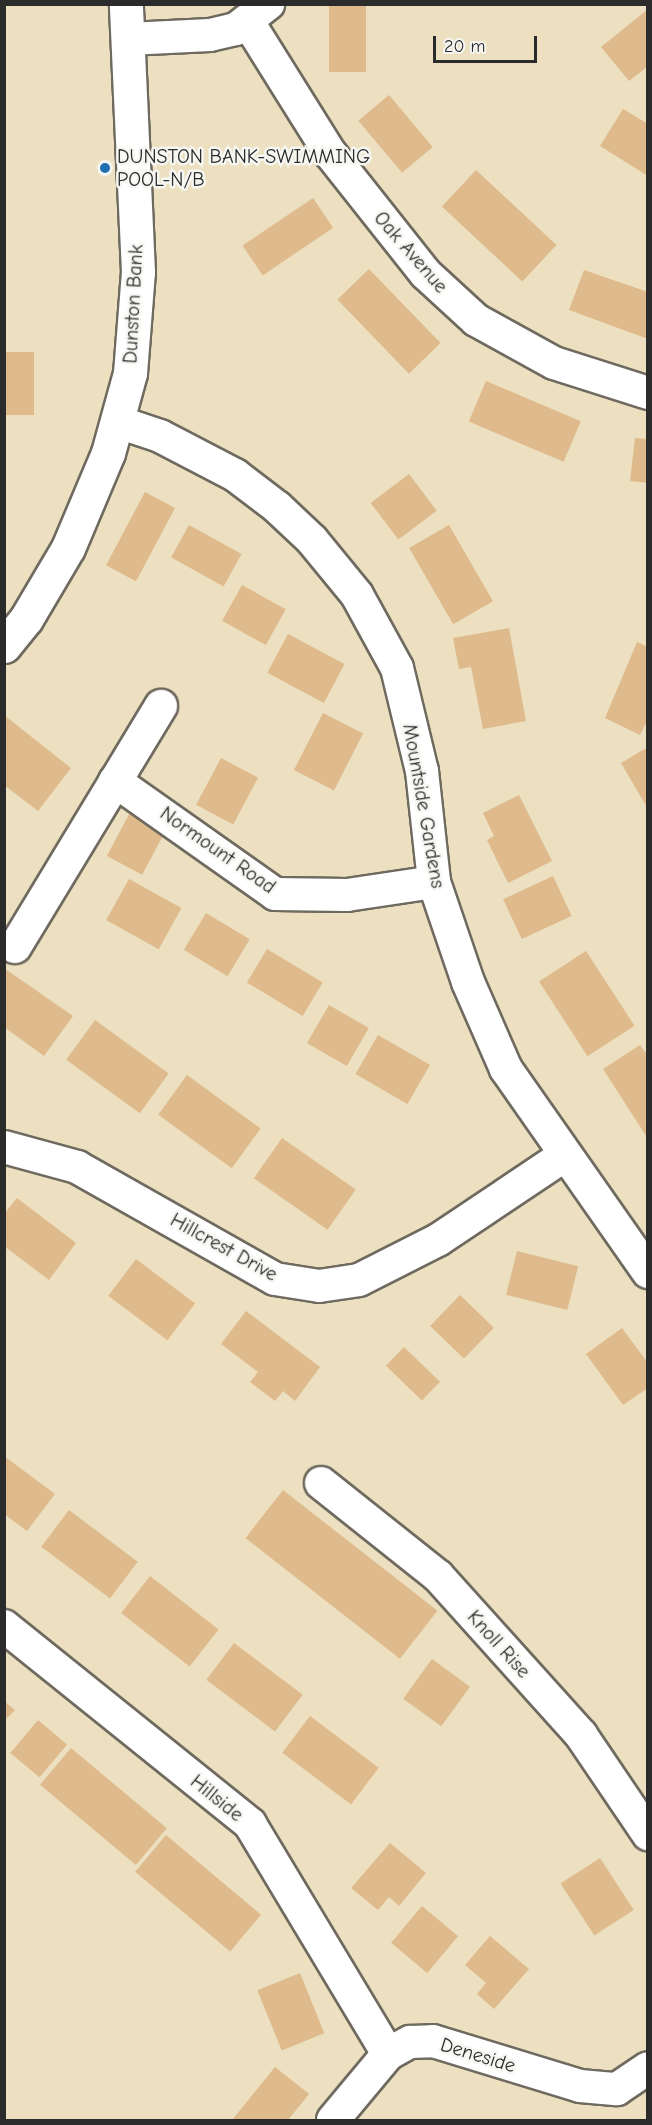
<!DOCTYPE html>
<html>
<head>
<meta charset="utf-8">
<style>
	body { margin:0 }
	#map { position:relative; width:652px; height:2125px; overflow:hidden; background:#ece0c0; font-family:"Comic Neue",sans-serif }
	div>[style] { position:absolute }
	.building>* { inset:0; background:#deba8c; transform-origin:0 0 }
	.roads { filter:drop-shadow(2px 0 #6f6a5f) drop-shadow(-2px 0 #6f6a5f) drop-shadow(0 2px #6f6a5f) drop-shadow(0 -2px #6f6a5f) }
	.minor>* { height:32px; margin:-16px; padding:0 16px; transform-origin:16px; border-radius:16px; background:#fff }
	.tertiary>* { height:33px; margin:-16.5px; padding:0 16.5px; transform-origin:16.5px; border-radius:16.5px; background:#fff }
	.dots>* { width:16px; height:16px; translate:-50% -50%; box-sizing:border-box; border:3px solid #f6f6f2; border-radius:50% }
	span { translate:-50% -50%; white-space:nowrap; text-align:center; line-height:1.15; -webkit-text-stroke:5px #f6f6f2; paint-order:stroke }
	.poi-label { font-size:20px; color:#2b2b2b }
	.left { translate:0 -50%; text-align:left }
	.street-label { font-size:20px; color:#2b2b2b }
	.frame { position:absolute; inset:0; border:6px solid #2b2b2b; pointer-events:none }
	.scale { position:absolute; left:433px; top:36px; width:104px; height:27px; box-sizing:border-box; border:3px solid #2b2b2b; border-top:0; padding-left:8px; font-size:18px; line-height:21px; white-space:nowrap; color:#2b2b2b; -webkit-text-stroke:4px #f6f6f2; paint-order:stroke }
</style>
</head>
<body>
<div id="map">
	<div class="building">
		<div style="left:329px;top:4px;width:37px;height:68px"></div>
		<div style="clip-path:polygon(648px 9px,648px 66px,629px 81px,601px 47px)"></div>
		<div style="left:389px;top:95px;width:68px;height:40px;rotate:50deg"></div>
		<div style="clip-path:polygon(623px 109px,648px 124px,648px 176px,600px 146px)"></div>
		<div style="left:476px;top:170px;width:110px;height:50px;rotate:43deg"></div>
		<div style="left:313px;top:198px;width:36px;height:85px;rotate:56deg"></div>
		<div style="left:369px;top:269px;width:103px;height:44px;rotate:46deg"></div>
		<div style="clip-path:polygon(584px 270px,648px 292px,648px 339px,569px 310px)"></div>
		<div style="left:4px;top:352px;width:30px;height:63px"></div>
		<div style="left:486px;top:381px;width:103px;height:44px;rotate:23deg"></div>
		<div style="clip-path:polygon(635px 438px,648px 439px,648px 483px,630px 481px)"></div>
		<div style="left:409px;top:474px;width:46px;height:48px;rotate:53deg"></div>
		<div style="left:145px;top:492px;width:34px;height:83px;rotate:28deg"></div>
		<div style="left:189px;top:525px;width:60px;height:37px;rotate:29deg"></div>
		<div style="left:449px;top:525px;width:88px;height:46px;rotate:60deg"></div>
		<div style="left:242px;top:585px;width:50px;height:41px;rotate:29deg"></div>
		<div style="clip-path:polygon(509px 628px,526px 721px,483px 729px,471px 667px,459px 669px,453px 638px)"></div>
		<div style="left:288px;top:634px;width:64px;height:44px;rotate:28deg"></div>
		<div style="clip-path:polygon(637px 642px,648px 647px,648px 719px,640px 735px,605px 718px)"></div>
		<div style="left:323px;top:713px;width:45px;height:64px;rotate:27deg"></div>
		<div style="clip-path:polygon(4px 715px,71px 768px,38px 811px,4px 785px)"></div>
		<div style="clip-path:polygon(648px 747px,648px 809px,621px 763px)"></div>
		<div style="left:221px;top:758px;width:42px;height:53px;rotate:28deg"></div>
		<div style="clip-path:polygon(519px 795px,552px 861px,508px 883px,487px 840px,494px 836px,483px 813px)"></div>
		<div style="left:135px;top:803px;width:40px;height:60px;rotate:28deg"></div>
		<div style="left:553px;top:876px;width:44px;height:55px;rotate:65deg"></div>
		<div style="left:129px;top:879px;width:60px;height:47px;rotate:29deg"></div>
		<div style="left:206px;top:913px;width:51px;height:43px;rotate:31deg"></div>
		<div style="left:267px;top:949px;width:65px;height:39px;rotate:31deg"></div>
		<div style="left:586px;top:951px;width:89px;height:56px;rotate:57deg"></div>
		<div style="clip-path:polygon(4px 968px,73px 1016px,44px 1056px,4px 1027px)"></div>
		<div style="left:329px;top:1005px;width:46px;height:44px;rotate:30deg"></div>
		<div style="left:95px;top:1020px;width:91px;height:49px;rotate:36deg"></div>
		<div style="left:378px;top:1035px;width:60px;height:45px;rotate:30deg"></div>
		<div style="clip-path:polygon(640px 1045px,648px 1056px,648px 1139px,603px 1069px)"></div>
		<div style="left:187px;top:1075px;width:91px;height:49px;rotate:36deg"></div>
		<div style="left:282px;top:1138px;width:90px;height:49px;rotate:35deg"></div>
		<div style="clip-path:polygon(17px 1198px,76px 1243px,49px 1280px,4px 1246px,4px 1214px)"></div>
		<div style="left:517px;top:1251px;width:63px;height:45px;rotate:14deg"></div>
		<div style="left:136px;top:1259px;width:74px;height:46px;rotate:37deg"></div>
		<div style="left:460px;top:1295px;width:47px;height:43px;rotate:44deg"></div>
		<div style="clip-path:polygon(246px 1311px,320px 1367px,295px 1401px,283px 1391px,275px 1401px,250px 1382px,258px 1372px,221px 1344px)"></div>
		<div style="clip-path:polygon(622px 1328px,648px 1363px,648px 1388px,623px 1405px,586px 1354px)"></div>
		<div style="left:404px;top:1347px;width:50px;height:26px;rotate:44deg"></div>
		<div style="clip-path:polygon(4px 1456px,55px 1494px,27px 1531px,4px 1514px)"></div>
		<div style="left:283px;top:1490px;width:196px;height:61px;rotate:38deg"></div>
		<div style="left:69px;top:1510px;width:86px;height:46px;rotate:37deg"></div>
		<div style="left:150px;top:1576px;width:87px;height:47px;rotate:38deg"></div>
		<div style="left:234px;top:1643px;width:86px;height:46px;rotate:37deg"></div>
		<div style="left:432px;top:1659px;width:47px;height:49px;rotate:36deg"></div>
		<div style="clip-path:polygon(4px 1701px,15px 1710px,4px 1721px)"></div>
		<div style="left:310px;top:1716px;width:86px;height:46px;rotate:37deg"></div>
		<div style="left:38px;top:1720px;width:38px;height:43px;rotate:40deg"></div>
		<div style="left:71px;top:1748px;width:125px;height:48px;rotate:40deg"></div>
		<div style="left:166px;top:1835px;width:124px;height:48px;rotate:40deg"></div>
		<div style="clip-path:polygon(390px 1843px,426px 1873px,399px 1906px,389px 1897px,378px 1910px,351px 1888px)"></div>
		<div style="left:600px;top:1858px;width:62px;height:47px;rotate:57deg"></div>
		<div style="left:422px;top:1906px;width:47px;height:48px;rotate:40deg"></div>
		<div style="clip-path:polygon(490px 1936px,529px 1969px,494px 2009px,477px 1994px,486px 1983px,465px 1965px)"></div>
		<div style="left:300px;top:1973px;width:65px;height:46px;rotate:68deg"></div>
		<div style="clip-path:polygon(275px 2067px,309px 2094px,288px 2120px,232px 2120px)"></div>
	</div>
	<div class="roads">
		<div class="minor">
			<div style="left:248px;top:22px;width:155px;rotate:58deg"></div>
			<div style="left:330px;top:153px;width:154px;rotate:51.6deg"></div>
			<div style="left:426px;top:274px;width:68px;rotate:42.6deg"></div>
			<div style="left:476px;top:320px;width:89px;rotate:28.9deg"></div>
			<div style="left:554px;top:363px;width:99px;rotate:17.7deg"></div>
			<div style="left:128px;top:39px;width:82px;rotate:-2.8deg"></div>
			<div style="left:210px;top:35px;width:27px;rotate:-13deg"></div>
			<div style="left:236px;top:29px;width:41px;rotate:-38deg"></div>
			<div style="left:118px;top:422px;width:44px;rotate:18.4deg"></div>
			<div style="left:160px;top:436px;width:85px;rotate:27.5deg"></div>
			<div style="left:235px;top:475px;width:53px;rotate:37.3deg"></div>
			<div style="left:277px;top:507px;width:48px;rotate:43.3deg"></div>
			<div style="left:312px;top:540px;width:71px;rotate:50.7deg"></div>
			<div style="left:357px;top:595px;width:83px;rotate:61.3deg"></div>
			<div style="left:397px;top:668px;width:106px;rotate:76.4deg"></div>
			<div style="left:422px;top:771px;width:112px;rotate:83.8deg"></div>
			<div style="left:434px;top:882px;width:106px;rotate:71.2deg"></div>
			<div style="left:468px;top:982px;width:95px;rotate:66.4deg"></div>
			<div style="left:506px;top:1069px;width:248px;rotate:55deg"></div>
			<div style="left:115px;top:781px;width:196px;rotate:35.2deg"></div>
			<div style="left:275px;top:894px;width:72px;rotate:0.8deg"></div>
			<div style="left:347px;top:895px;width:88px;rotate:-8.5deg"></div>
			<div style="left:15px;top:947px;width:282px;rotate:-58.8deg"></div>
			<div style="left:4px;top:1147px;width:76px;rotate:15.3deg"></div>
			<div style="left:77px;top:1167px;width:227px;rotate:29.5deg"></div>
			<div style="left:275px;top:1279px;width:45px;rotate:9deg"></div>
			<div style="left:319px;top:1286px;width:40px;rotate:-8.5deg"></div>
			<div style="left:359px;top:1280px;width:89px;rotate:-26.9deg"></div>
			<div style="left:438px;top:1240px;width:153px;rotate:-33.8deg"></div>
			<div style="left:321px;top:1483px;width:149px;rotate:38.5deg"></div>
			<div style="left:438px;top:1576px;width:214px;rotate:48deg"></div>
			<div style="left:581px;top:1735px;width:120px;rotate:55.9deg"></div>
			<div style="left:4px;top:1626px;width:316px;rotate:38.8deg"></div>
			<div style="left:250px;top:1824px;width:268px;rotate:59deg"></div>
			<div style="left:333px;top:2120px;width:86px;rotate:-50.2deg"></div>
			<div style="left:388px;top:2054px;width:25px;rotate:-29deg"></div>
			<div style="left:410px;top:2042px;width:23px;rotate:-2deg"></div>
			<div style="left:433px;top:2041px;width:154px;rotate:17deg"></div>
			<div style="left:580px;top:2086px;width:37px;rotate:5deg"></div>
			<div style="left:617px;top:2089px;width:37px;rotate:-34deg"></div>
		</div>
		<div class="tertiary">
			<div style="left:4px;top:646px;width:35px;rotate:-51deg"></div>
			<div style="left:26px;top:619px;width:82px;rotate:-59.4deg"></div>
			<div style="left:68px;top:548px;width:103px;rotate:-67.2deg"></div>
			<div style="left:108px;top:453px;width:83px;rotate:-74.6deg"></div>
			<div style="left:130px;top:373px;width:101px;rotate:-85.5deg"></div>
			<div style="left:138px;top:272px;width:268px;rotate:-92.6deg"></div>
		</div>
	</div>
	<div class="dots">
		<div style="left:105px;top:168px;background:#1f6fb2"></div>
	</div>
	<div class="poi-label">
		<span class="left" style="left:117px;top:168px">DUNSTON BANK-SWIMMING<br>POOL-N/B</span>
	</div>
	<div class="street-label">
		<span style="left:411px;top:252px;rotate:49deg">Oak Avenue</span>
		<span style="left:133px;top:304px;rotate:-87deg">Dunston Bank</span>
		<span style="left:424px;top:806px;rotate:80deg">Mountside Gardens</span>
		<span style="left:218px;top:850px;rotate:35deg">Normount Road</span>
		<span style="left:224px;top:1247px;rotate:29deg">Hillcrest Drive</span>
		<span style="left:499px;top:1644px;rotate:48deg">Knoll Rise</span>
		<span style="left:217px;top:1798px;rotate:39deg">Hillside</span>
		<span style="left:478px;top:2055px;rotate:17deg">Deneside</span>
	</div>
	<div class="frame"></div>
	<div class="scale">20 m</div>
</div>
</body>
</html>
